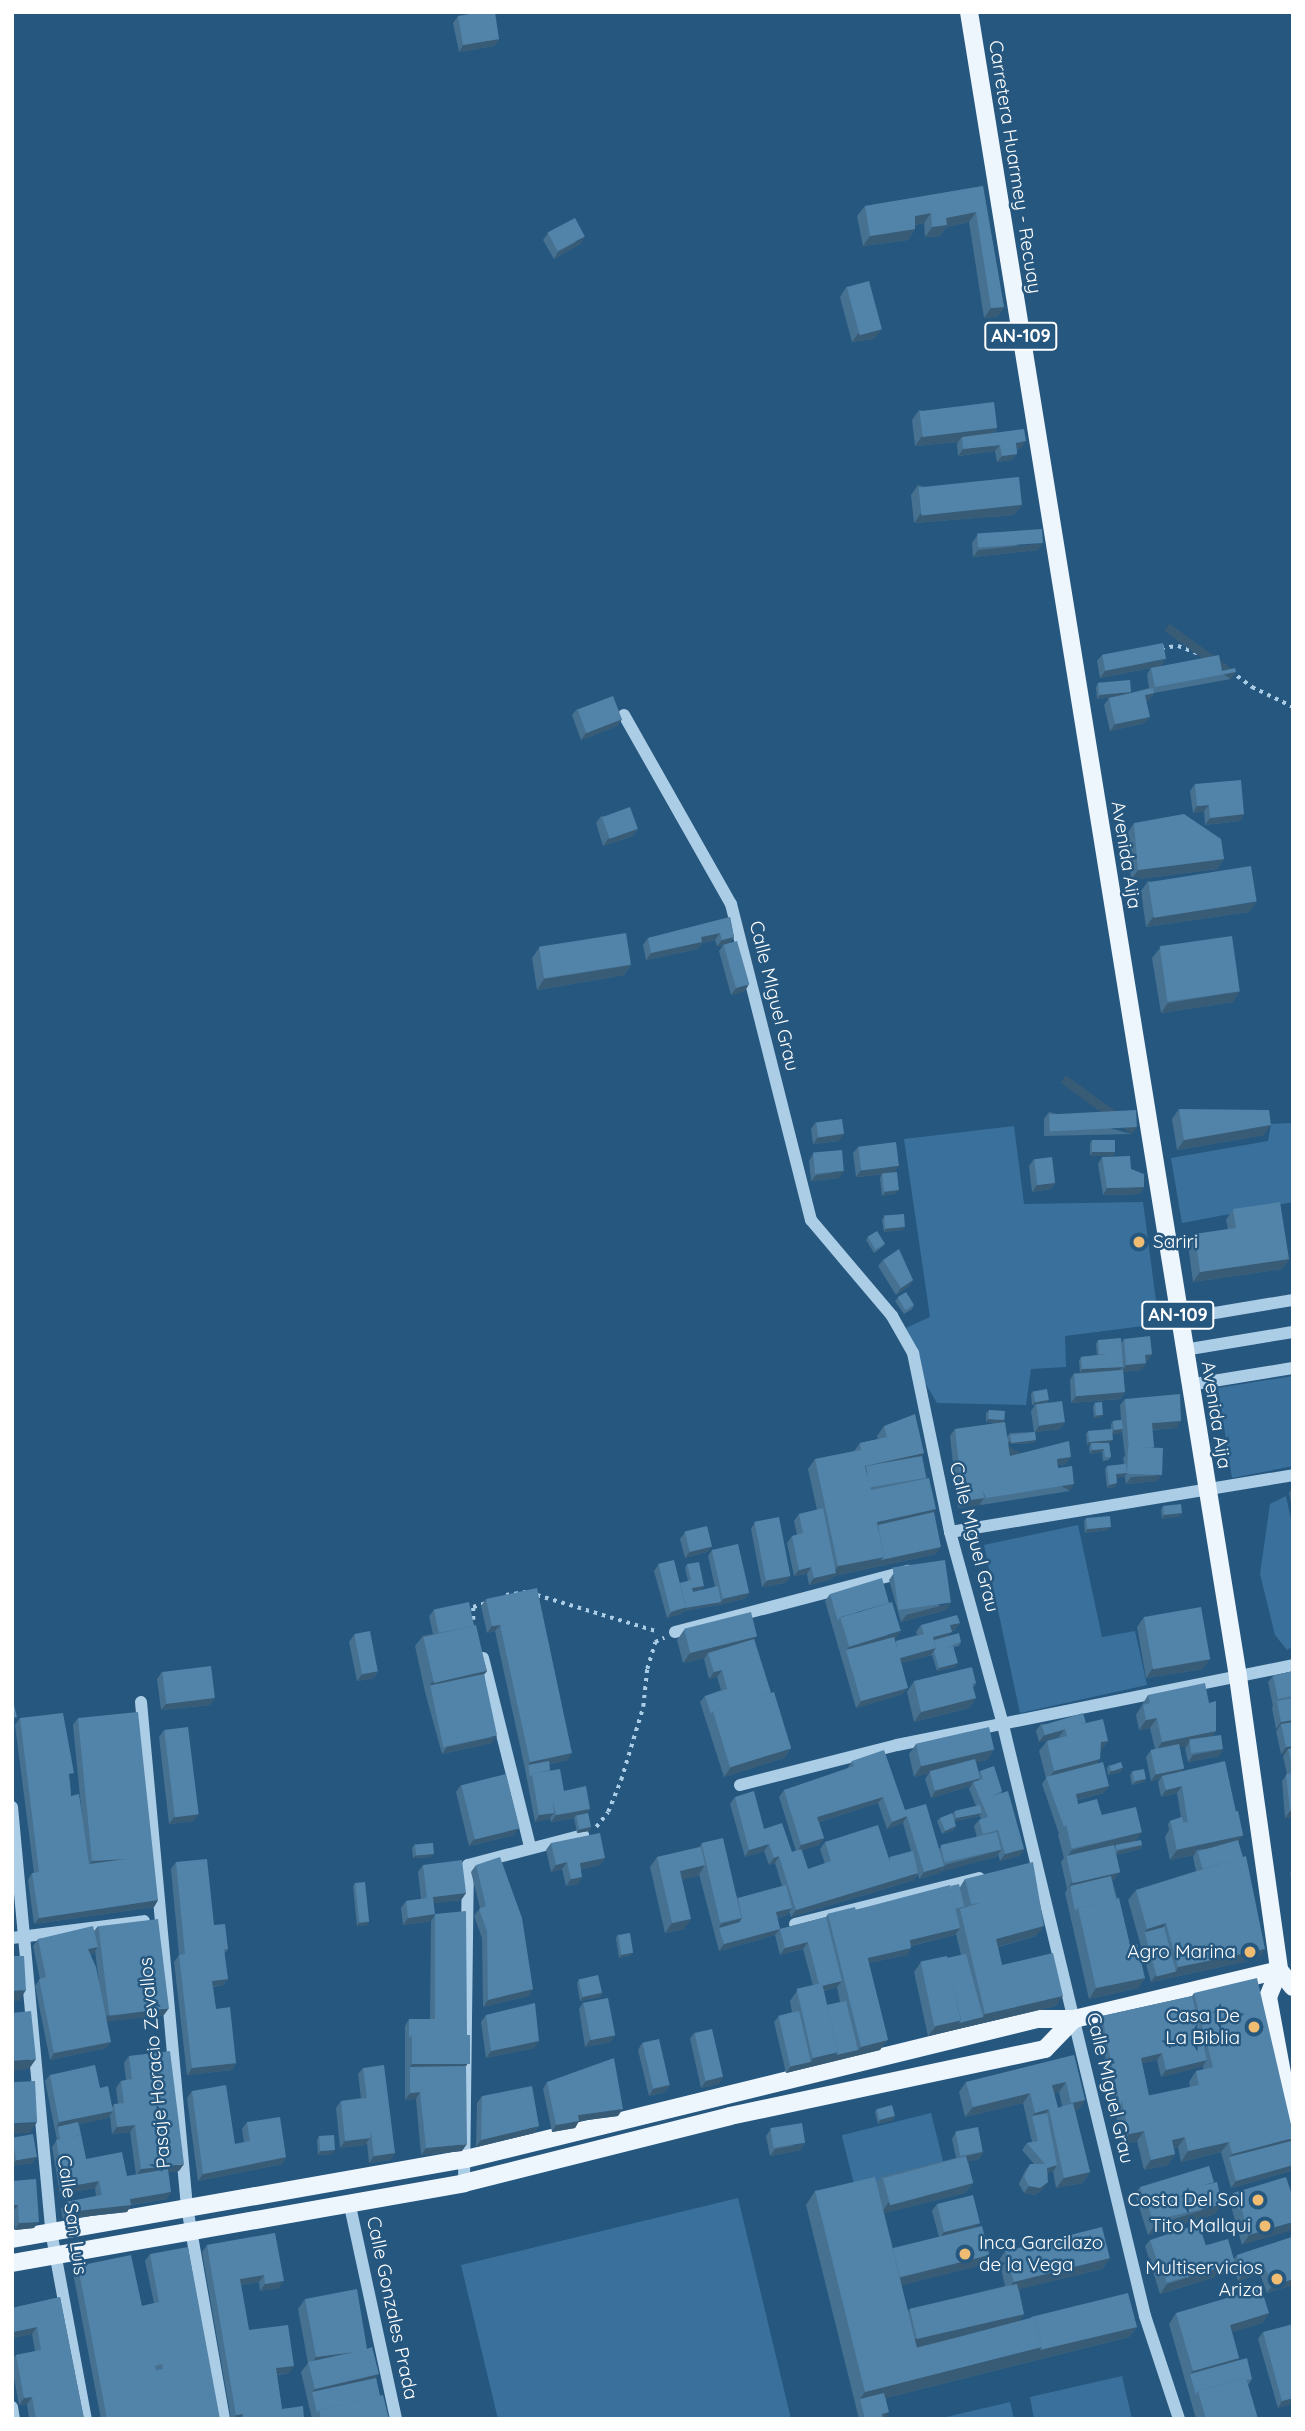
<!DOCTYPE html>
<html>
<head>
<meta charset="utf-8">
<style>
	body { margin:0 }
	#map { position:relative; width:1305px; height:2431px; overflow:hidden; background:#26577f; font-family:Quicksand,sans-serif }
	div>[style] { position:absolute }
	.green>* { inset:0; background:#3a719c; transform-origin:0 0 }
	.path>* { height:3.5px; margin-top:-1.75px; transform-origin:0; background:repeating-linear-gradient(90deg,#accde6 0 3.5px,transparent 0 8.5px) }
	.minor>* { height:12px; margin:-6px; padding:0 6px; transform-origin:6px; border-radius:6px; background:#accde6 }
	.major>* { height:18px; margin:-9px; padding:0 9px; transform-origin:9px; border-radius:9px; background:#edf5fd }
	.wall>* { inset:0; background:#477191 }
	.shaded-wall>* { inset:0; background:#395c76; transform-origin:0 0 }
	.building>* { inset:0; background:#5283a9; transform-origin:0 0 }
	.dots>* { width:19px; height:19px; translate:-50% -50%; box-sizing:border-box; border:4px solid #26577f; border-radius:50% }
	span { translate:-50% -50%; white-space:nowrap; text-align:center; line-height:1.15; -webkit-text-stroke:5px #26577f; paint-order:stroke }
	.shield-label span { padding:2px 5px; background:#26577f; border:2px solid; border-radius:5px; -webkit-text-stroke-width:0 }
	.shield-label { font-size:18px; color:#fff; font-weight:700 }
	.street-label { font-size:19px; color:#fff }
	.poi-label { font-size:19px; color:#fff }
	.left { translate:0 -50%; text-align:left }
	.right { translate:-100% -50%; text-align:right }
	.frame { position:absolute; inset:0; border:14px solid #fff; pointer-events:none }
</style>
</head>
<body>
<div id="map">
	<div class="green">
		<div style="clip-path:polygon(1293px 1123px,1293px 1202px,1182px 1223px,1171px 1158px,1268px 1141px,1271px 1124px)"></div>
		<div style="clip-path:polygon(1014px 1126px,1024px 1204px,1143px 1202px,1159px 1324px,1065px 1336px,1066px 1367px,1031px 1369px,1026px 1405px,937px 1403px,924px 1381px,917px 1350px,906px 1328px,930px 1317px,904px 1139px)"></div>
		<div style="clip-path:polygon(1293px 1376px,1293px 1466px,1232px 1478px,1218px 1388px)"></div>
		<div style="clip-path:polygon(1286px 1496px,1293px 1529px,1293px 1646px,1287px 1650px,1275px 1635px,1260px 1574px,1270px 1504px)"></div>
		<div style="clip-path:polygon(1078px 1525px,1102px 1637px,1135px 1631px,1147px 1685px,1020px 1713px,984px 1545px)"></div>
		<div style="left:931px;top:2113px;width:56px;height:92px;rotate:76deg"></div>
		<div style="clip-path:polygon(738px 2198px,791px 2419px,498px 2419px,461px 2265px)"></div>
		<div style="clip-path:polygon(1122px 2376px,1132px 2419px,1034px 2419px,1030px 2397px)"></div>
		<div style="clip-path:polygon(1010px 2402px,1014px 2419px,938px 2419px)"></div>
	</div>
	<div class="path">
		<div style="left:1161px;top:648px;width:17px;rotate:-7deg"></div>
		<div style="left:1178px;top:646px;width:34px;rotate:21deg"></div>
		<div style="left:1217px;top:661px;width:44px;rotate:36.6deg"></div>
		<div style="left:1252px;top:687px;width:46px;rotate:26deg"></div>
		<div style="left:506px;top:1595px;width:20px;rotate:-9deg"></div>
		<div style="left:537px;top:1595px;width:127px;rotate:16.9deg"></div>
		<div style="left:473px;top:1620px;width:13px;rotate:-90deg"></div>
		<div style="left:473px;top:1607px;width:14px;rotate:-17deg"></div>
		<div style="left:596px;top:1827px;width:19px;rotate:-51deg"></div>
		<div style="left:608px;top:1812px;width:35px;rotate:-68deg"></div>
		<div style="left:621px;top:1780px;width:76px;rotate:-73.2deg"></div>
		<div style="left:643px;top:1707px;width:38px;rotate:-84deg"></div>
		<div style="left:647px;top:1669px;width:28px;rotate:-73deg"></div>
		<div style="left:655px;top:1642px;width:10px;rotate:-24deg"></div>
	</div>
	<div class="minor">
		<div style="left:624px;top:715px;width:217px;rotate:60.5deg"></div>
		<div style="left:731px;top:904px;width:326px;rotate:75.8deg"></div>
		<div style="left:811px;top:1220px;width:126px;rotate:49.8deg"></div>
		<div style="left:892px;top:1316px;width:43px;rotate:60.4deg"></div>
		<div style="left:913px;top:1353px;width:183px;rotate:78.3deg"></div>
		<div style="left:950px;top:1532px;width:200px;rotate:74.6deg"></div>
		<div style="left:1003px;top:1725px;width:608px;rotate:76.49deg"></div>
		<div style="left:1145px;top:2316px;width:108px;rotate:71.7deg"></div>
		<div style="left:1179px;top:1319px;width:116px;rotate:-9.5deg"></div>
		<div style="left:1184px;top:1350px;width:110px;rotate:-9.4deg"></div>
		<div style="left:1189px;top:1385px;width:105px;rotate:-9.3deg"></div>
		<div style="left:950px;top:1532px;width:348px;rotate:-9.4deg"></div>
		<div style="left:675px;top:1632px;width:241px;rotate:-14.7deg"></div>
		<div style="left:483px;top:1658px;width:195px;rotate:76deg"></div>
		<div style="left:141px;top:1702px;width:507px;rotate:84.8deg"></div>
		<div style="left:187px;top:2207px;width:215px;rotate:80.1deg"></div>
		<div style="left:740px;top:1785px;width:162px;rotate:-14.3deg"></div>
		<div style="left:897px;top:1745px;width:404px;rotate:-11.4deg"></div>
		<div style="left:12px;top:1807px;width:426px;rotate:84.7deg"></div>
		<div style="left:51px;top:2231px;width:191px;rotate:79.5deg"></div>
		<div style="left:795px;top:1924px;width:190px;rotate:-14deg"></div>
		<div style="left:12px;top:1938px;width:133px;rotate:-7.3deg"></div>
		<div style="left:464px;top:2183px;width:318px;rotate:-89.3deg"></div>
		<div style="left:468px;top:1865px;width:119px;rotate:-14.6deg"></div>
		<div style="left:350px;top:2206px;width:218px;rotate:77.8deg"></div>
		<div style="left:12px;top:2407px;width:12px;rotate:81deg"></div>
	</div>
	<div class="major">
		<div style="left:969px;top:12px;width:1687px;rotate:80.82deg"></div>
		<div style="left:1238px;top:1677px;width:296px;rotate:82deg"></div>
		<div style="left:1279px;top:1970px;width:22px;rotate:51deg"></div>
		<div style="left:1279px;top:1970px;width:29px;rotate:112deg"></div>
		<div style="left:1268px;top:1997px;width:138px;rotate:79.6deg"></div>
		<div style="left:12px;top:2239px;width:461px;rotate:-10deg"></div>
		<div style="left:466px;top:2159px;width:588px;rotate:-13.78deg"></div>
		<div style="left:1037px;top:2019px;width:37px"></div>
		<div style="left:1074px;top:2019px;width:211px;rotate:-13.4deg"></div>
		<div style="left:12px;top:2263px;width:459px;rotate:-10deg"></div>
		<div style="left:464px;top:2183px;width:274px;rotate:-14.1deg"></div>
		<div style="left:730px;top:2116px;width:322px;rotate:-12deg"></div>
		<div style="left:1045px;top:2049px;width:42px;rotate:-46deg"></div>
	</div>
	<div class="wall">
		<div style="clip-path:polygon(458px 16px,499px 39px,494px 46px,459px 52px,453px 23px)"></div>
		<div style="clip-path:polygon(983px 186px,1004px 307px,997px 317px,984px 318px,969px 222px,946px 227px,940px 236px,925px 237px,924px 223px,915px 225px,915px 229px,908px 240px,863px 246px,857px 216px,865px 206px)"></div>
		<div style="clip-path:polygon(548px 233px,580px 244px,554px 259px,543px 240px)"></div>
		<div style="clip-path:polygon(847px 286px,874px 339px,852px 342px,840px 297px)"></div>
		<div style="clip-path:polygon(919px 410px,997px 428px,994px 433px,1021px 448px,1017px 449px,1017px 454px,1012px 460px,997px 462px,995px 451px,958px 456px,957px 444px,958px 442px,915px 446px,912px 420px)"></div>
		<div style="clip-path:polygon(918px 485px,1014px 515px,914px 523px,911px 495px)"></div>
		<div style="clip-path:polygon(977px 536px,1038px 550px,973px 557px,972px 543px)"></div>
		<div style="clip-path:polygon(1102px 655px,1161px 666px,1222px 671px,1231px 679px,1154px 693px,1149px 700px,1146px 701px,1145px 723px,1110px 731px,1104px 705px,1109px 698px,1113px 697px,1097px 699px,1096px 687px,1098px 683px,1131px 693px,1149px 688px,1147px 674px,1151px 668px,1100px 678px,1097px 661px)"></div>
		<div style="clip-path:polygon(577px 709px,622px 719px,617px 726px,581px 740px,572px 715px)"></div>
		<div style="clip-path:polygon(1195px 784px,1244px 814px,1240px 821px,1205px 825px,1204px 811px,1193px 813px,1190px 791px)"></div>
		<div style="clip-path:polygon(601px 816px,638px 829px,633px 836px,603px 846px,596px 823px)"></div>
		<div style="clip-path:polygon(1134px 823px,1224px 859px,1217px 869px,1131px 880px,1127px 834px)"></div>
		<div style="clip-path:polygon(1148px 881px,1249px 912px,1146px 927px,1141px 891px)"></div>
		<div style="clip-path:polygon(730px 917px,734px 937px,730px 943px,745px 991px,731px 995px,719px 951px,723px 945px,717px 946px,715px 940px,702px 943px,698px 949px,646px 960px,643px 945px,648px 938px)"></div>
		<div style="clip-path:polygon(539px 948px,631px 965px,624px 975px,537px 990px,532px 958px)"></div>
		<div style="clip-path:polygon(1160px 948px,1233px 1002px,1161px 1013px,1152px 958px)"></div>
		<div style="clip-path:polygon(1179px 1109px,1264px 1135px,1177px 1150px,1172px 1119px)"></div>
		<div style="clip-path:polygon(1049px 1112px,1132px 1134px,1044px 1136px,1044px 1119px)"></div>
		<div style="clip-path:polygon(816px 1122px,839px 1141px,813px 1144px,811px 1129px)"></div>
		<div style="clip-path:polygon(1092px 1140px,1113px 1156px,1090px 1156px,1090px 1143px)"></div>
		<div style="clip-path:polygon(858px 1147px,894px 1173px,856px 1177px,853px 1153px)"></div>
		<div style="clip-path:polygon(813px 1154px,839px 1178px,811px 1181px,809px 1161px)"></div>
		<div style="clip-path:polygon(1102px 1157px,1131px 1169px,1144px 1187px,1140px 1194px,1103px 1195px,1098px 1164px)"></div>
		<div style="clip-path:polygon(1034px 1159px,1055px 1183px,1051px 1189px,1032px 1192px,1029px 1166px)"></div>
		<div style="clip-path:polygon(882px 1174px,897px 1193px,882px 1196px,880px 1178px)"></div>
		<div style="clip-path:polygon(1233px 1209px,1289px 1259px,1282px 1269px,1193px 1282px,1188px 1244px,1195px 1234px,1228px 1229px,1226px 1220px)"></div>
		<div style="clip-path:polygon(884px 1217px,903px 1230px,884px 1232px,882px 1220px)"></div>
		<div style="clip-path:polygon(868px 1237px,885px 1244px,882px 1247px,874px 1253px,866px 1240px)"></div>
		<div style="clip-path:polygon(883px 1260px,913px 1280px,908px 1287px,896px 1295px,878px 1266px)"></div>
		<div style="clip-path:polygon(898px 1298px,914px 1305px,912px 1309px,904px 1314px,895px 1301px)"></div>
		<div style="clip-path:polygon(1124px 1339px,1152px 1354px,1147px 1361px,1145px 1361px,1146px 1363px,1141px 1370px,1123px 1372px,1125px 1392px,1120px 1399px,1071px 1403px,1070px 1380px,1074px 1373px,1080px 1373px,1079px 1361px,1081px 1357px,1097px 1355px,1096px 1344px,1098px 1340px,1121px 1343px)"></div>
		<div style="clip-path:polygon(1033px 1391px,1049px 1400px,1047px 1402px,1065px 1422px,1060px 1429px,1035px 1432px,1036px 1440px,1033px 1443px,1008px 1444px,1010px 1456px,1066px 1464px,1058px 1465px,1058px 1468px,1070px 1491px,981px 1505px,980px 1504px,979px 1505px,958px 1508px,950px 1436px,955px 1429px,998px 1423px,986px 1422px,986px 1413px,989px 1410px,1004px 1420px,1003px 1422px,1007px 1437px,1010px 1433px,1034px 1432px,1031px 1411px,1035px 1405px,1032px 1405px,1031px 1394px)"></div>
		<div style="clip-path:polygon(1125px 1399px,1177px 1428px,1152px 1430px,1154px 1447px,1153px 1449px,1157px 1481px,1126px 1484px,1125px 1476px,1124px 1477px,1117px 1477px,1115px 1487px,1107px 1488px,1105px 1469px,1107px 1466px,1124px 1464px,1123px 1458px,1125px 1456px,1122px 1431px,1121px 1433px,1112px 1434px,1110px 1443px,1109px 1443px,1111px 1457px,1108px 1460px,1103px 1461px,1102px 1452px,1090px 1454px,1089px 1447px,1090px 1445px,1087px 1445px,1086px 1434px,1088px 1431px,1111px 1429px,1111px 1424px,1113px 1421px,1121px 1420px,1120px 1405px)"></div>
		<div style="clip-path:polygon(1095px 1403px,1100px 1418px,1094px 1418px,1093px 1406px)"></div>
		<div style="clip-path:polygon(884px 1426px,924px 1453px,922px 1456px,934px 1512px,936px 1554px,834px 1576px,832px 1579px,809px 1585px,807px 1574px,794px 1576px,787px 1543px,792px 1536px,797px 1535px,794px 1521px,799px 1514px,817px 1510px,808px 1469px,815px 1459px,854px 1451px,860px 1443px,878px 1439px,877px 1436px)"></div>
		<div style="clip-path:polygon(1293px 1487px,1293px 1510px,1289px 1493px)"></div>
		<div style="clip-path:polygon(1163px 1506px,1182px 1513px,1180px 1516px,1162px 1519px,1161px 1510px)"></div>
		<div style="clip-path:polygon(1086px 1518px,1108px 1530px,1085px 1533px,1084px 1521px)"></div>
		<div style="clip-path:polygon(755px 1522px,790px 1576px,785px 1583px,762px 1587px,751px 1529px)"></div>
		<div style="clip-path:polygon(685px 1532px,712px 1546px,707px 1552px,685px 1558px,680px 1539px)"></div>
		<div style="clip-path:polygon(712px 1550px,749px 1593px,744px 1599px,719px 1605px,683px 1611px,681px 1614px,667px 1618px,654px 1571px,659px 1564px,680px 1583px,688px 1581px,685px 1568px,687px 1564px,702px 1589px,693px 1591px,693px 1592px,715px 1587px,708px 1556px)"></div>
		<div style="clip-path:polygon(894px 1573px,946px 1610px,901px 1622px,889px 1580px)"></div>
		<div style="clip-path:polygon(830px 1594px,895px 1640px,895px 1643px,896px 1641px,917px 1635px,916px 1632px,921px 1625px,960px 1623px,955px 1630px,952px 1631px,949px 1636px,961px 1642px,959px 1646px,954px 1647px,955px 1667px,937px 1671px,932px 1655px,901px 1663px,903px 1694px,856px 1708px,825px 1601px)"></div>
		<div style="clip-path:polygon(486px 1599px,568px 1760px,549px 1764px,550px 1770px,564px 1791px,588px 1813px,591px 1827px,589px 1831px,577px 1833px,574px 1818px,551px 1822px,550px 1818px,549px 1819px,535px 1822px,525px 1769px,495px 1631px,487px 1633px,481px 1606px)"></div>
		<div style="clip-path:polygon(434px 1610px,474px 1625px,487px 1671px,484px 1674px,492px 1743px,442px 1754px,425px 1692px,415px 1646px,423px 1636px,433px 1634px,429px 1616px)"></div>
		<div style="clip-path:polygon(1144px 1617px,1203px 1669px,1146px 1678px,1137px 1627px)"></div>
		<div style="clip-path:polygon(684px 1630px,757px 1636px,754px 1639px,771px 1693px,791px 1748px,784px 1758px,724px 1777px,700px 1702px,705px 1696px,721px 1690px,717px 1677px,709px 1679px,704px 1659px,705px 1658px,683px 1663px,677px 1640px)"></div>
		<div style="clip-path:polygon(354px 1635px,378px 1671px,374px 1678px,357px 1681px,349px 1642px)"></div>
		<div style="clip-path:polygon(1293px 1671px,1293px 1817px,1285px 1818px,1282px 1781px,1287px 1774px,1283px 1756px,1285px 1754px,1281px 1754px,1276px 1731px,1278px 1729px,1276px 1729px,1272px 1708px,1273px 1706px,1268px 1682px,1273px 1676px)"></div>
		<div style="clip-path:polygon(162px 1672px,215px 1698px,210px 1705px,161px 1710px,157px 1679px)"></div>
		<div style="clip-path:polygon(914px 1681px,976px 1683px,973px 1688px,976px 1698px,969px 1708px,914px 1722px,907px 1692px)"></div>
		<div style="clip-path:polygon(1148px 1695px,1216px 1731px,1212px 1737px,1223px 1749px,1219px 1756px,1188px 1762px,1185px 1748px,1187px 1746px,1180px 1747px,1182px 1771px,1238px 1842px,1258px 1959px,1151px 1982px,1128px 1900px,1136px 1890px,1196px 1871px,1193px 1857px,1194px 1855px,1170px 1860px,1165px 1837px,1169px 1830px,1168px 1824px,1170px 1821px,1181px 1817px,1177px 1793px,1161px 1797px,1158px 1782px,1160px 1779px,1151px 1781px,1146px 1757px,1151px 1750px,1155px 1749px,1150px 1728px,1139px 1730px,1136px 1715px)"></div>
		<div style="clip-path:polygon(20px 1718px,70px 1780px,71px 1796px,82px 1817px,73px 1725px,78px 1718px,158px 1900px,154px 1907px,34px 1924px,28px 1880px,32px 1873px,34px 1873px,15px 1725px)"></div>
		<div style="clip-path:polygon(1086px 1723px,1108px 1741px,1100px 1751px,1097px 1764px,1104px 1793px,1077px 1800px,1078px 1804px,1102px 1816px,1142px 1845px,1140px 1849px,1116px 1855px,1115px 1879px,1112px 1880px,1130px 1945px,1145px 1978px,1138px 1988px,1089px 1999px,1065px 1893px,1067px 1889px,1061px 1862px,1064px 1858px,1058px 1835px,1059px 1834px,1042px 1784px,1046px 1778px,1039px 1751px,1047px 1741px,1058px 1738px,1059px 1737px,1039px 1742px,1036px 1731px,1041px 1724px)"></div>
		<div style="clip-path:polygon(164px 1730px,194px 1821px,169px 1824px,159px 1737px)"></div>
		<div style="clip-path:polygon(evenodd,916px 1744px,994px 1749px,987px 1760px,976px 1762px,979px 1773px,980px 1771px,1002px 1791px,1001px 1793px,1024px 1849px,1019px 1856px,1000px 1861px,998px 1854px,996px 1857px,940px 1871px,939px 1873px,919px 1879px,918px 1874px,914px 1880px,791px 1917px,789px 1911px,787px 1915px,777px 1918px,780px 1929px,826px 1917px,828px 1914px,855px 1910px,960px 1887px,965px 1879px,1036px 1936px,998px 1947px,1002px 1965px,1056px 2006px,928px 2036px,914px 1972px,921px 1962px,947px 1958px,961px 1955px,956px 1934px,955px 1935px,911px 1946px,907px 1955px,868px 1963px,887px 2040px,880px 2050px,786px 2073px,774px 2022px,779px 2016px,792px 2012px,790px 2001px,797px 1991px,813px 1986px,803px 1949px,780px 1955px,775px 1935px,719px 1951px,699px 1874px,698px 1876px,682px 1879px,684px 1929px,665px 1933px,650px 1867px,657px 1857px,699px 1847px,702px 1844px,738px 1898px,782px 1886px,775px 1863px,769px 1865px,764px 1851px,745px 1857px,730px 1804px,735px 1797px,764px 1829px,792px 1852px,796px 1851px,779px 1797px,784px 1790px,847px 1769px,852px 1761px,905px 1810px,939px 1849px,941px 1847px,977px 1838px,974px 1826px,979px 1820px,981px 1819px,980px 1816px,955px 1821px,954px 1830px,942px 1834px,937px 1821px,940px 1818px,952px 1814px,955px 1811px,976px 1806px,969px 1789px,971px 1786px,931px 1798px,925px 1779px,929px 1773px,914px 1777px,909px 1754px,916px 1744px,878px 1803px,887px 1829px,903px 1823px,911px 1851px,890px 1857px,889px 1858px,825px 1842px,820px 1849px,825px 1864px,808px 1869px,802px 1850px,819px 1845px,824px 1838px,819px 1822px,878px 1803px,916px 1744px,837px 1987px,840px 2002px,827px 2005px,824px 1991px,837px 1987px)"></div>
		<div style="clip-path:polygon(1109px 1765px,1121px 1772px,1108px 1775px,1107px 1768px)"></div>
		<div style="clip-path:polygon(1132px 1772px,1146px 1779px,1144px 1782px,1132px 1785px,1130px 1775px)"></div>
		<div style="clip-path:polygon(461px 1785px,514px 1835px,469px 1846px,456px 1792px)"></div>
		<div style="clip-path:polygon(551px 1843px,600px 1865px,581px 1869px,578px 1884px,566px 1886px,562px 1869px,551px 1872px,546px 1850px)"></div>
		<div style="clip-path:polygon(415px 1844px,432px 1857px,413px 1858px,412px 1848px)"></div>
		<div style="clip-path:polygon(176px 1862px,228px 1949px,224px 1954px,228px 1979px,223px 1985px,213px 1987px,216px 2009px,236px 2063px,232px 2070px,187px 2075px,174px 1962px,179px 1955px,171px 1869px)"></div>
		<div style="clip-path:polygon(423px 1865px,466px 1893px,461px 1900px,434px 1903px,431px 1921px,403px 1925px,401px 1908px,406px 1901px,421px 1899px,418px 1872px)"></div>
		<div style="clip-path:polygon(476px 1865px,533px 1989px,528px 1996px,483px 2007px,482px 1938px,474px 1916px,480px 1908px,471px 1872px)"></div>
		<div style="clip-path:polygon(1293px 1869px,1293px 1886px,1290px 1873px)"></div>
		<div style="clip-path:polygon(355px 1883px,367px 1925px,357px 1926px,353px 1886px)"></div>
		<div style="clip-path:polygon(435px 1914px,467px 2035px,468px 2063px,466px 2066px,462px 2151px,421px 2155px,416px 2099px,405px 2100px,405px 2026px,409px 2019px,430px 2019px,431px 1921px)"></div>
		<div style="clip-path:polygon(evenodd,98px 1926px,164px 2015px,107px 2021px,106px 2048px,50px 2060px,35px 1986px,40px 1979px,33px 1946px,38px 1939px,94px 1931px,98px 1926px,95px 1951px,99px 1982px,90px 1955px,93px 1954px,95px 1951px)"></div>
		<div style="clip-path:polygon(618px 1934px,630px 1956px,619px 1958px,616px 1938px)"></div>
		<div style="clip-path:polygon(579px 1980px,602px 1993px,600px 1997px,580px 2001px,577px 1983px)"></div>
		<div style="clip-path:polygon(evenodd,1194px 1993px,1291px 2141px,1291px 2171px,1231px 2188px,1221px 2152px,1181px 2162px,1178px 2147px,1174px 2148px,1175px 2154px,1168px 2165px,1144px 2170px,1137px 2141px,1122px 2144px,1097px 2023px,1102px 2016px,1192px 1996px,1194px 1993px,1157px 2060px,1161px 2077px,1203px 2066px,1204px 2070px,1196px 2071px,1189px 2082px,1190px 2087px,1149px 2096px,1142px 2063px,1157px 2060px)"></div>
		<div style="clip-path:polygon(583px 2002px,615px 2035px,610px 2042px,585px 2047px,579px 2009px)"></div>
		<div style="clip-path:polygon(486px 2015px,534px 2048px,486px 2058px,481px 2022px)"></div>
		<div style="clip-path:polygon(694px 2033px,719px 2084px,701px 2088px,690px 2039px)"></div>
		<div style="clip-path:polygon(642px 2043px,670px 2085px,665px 2092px,649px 2096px,638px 2050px)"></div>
		<div style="clip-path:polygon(evenodd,1074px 2055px,1085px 2100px,1078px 2110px,1075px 2111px,1090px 2172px,1083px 2183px,1056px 2188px,1053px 2171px,1048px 2173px,1043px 2189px,1035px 2195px,1024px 2193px,1019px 2184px,1025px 2171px,1030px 2164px,1034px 2164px,1022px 2150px,1027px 2143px,1032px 2142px,1023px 2103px,965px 2117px,959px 2092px,966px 2082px,1074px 2055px,1059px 2092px,1062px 2106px,1058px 2108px,1054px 2093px,1059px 2092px)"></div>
		<div style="clip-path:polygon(evenodd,129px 2056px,179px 2171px,168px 2172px,167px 2199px,131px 2205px,127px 2212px,63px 2219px,61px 2209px,66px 2202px,96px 2196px,95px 2188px,60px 2194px,52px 2147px,57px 2140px,45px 2081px,50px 2075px,100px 2088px,112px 2107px,114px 2104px,118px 2104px,116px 2088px,121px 2081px,126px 2080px,124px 2063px,129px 2056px,110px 2116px,112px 2134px,130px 2132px,136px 2175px,127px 2176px,86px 2159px,79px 2124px,108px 2118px,110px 2116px)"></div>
		<div style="clip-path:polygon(363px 2068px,395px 2153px,390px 2160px,369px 2163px,367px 2143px,365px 2145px,340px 2148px,336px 2108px,341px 2101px,361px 2098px,358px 2074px)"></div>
		<div style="clip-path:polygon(547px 2082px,618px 2116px,579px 2121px,575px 2128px,552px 2132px,543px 2089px)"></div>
		<div style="clip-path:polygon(192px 2091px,235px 2144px,244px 2142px,242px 2129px,247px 2122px,286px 2157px,282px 2164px,198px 2181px,187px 2098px)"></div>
		<div style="clip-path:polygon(482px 2096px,539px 2126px,534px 2133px,476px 2147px,477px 2103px)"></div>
		<div style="clip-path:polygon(877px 2109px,895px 2116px,893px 2120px,878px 2124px,875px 2112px)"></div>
		<div style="clip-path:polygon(771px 2129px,801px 2150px,770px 2156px,766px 2136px)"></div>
		<div style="clip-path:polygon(956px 2132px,983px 2152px,979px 2159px,968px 2161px,973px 2183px,965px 2193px,884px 2213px,893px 2249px,893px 2248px,939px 2237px,932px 2211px,937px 2204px,977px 2227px,982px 2265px,901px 2285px,908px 2311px,910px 2309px,1005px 2286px,999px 2260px,1006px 2250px,1110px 2258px,1102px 2269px,1019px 2289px,1024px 2314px,1018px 2322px,1030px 2319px,1031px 2317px,1137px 2327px,1129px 2337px,886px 2398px,885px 2419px,859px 2419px,806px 2205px,815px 2191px,876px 2183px,882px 2176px,956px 2158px,952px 2139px)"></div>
		<div style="clip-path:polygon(319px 2136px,333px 2154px,318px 2155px,317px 2140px)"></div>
		<div style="clip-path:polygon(12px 2138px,37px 2157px,32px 2163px,12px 2166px)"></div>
		<div style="clip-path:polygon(36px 2179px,34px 2228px,15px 2230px,13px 2211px)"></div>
		<div style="clip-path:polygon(1140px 2187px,1215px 2214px,1148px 2235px,1135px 2194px)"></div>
		<div style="clip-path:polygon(1291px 2192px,1242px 2245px,1229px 2199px,1233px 2193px)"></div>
		<div style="clip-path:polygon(275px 2233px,279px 2288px,260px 2291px,259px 2282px,241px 2285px,249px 2330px,289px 2373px,277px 2375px,282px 2409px,304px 2419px,231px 2419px,202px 2252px,207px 2245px)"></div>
		<div style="clip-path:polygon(1292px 2237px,1293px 2285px,1267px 2293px,1260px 2274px,1238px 2281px,1233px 2266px,1228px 2273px,1160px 2294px,1145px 2246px,1150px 2240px,1206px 2246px,1234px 2259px,1237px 2255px)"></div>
		<div style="clip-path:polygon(150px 2254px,220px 2419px,101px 2419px,73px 2273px,78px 2266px,142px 2306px,154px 2303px,145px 2261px)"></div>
		<div style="clip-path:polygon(60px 2297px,84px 2419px,29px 2419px,27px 2404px,19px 2405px,12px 2367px,12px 2360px,16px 2355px,35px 2351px,32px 2334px,12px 2338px,12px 2308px)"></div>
		<div style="clip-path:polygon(305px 2299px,367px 2349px,376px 2378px,380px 2396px,389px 2419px,312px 2419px,301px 2372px,308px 2363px,298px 2309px)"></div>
		<div style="clip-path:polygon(1176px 2313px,1269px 2313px,1262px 2323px,1232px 2332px,1239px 2358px,1237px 2361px,1252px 2379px,1248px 2385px,1258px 2419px,1196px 2419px,1169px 2324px)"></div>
		<div style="clip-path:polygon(1263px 2332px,1293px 2403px,1278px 2408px,1258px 2339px)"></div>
	</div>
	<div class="shaded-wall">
		<div style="clip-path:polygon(499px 39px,494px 46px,459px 52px,463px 45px)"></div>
		<div style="clip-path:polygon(976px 212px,969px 222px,946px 227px,940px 236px,925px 237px,932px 227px,946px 218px)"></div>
		<div style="clip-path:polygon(931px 213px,924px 223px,908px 226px,915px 216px)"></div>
		<div style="clip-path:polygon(915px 229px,908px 240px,863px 246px,870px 236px)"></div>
		<div style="clip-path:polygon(585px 237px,580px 244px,554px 259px,558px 252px)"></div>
		<div style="clip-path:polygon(1004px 307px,997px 317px,984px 318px,991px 308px)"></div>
		<div style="clip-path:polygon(882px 329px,874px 339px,852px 342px,860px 331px)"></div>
		<div style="clip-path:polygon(997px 428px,990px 438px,962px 437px,958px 442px,915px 446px,922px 436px)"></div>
		<div style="clip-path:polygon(1026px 441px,1021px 448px,1011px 449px,1016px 443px)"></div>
		<div style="clip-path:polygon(1000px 445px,995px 451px,958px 456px,963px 449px)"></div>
		<div style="clip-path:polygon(1017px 454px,1012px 460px,997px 462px,1002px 456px)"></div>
		<div style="clip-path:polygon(1022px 505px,1014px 515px,914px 523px,921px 513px)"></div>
		<div style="clip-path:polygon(1043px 543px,1038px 550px,973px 557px,978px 550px)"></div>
		<div style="clip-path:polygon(1166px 659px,1161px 666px,1100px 678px,1105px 671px)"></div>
		<div style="left:1236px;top:672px;width:9px;height:82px;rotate:126deg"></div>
		<div style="clip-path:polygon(1131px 692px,1129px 695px,1097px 699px,1100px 695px)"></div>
		<div style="clip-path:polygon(1154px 693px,1149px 700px,1140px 702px,1145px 695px)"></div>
		<div style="clip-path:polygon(1150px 717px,1145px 723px,1110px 731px,1115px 724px)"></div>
		<div style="clip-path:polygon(622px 719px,617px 726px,581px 740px,586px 733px)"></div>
		<div style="clip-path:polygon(1209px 805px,1204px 811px,1193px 813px,1197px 806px)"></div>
		<div style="clip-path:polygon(1244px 814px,1240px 821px,1205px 825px,1210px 818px)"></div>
		<div style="clip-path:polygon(638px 829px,633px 836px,603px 846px,608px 839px)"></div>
		<div style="clip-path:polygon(1224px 859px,1217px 869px,1131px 880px,1138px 870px)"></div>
		<div style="clip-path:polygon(1257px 902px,1249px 912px,1146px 927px,1153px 917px)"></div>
		<div style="clip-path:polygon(720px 933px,715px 940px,702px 943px,698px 949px,646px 960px,651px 953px,701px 937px)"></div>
		<div style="clip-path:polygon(734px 937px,729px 944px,717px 946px,722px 940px)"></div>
		<div style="clip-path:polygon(631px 965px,624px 975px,537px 990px,544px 979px)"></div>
		<div style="clip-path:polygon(749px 984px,745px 991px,731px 995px,736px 988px)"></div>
		<div style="clip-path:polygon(1240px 991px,1233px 1002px,1161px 1013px,1168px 1003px)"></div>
		<div style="clip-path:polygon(1271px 1125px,1264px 1135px,1177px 1150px,1184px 1140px)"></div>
		<div style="left:1137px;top:1127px;width:9px;height:88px;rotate:126deg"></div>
		<div style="clip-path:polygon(844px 1134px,839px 1141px,813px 1144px,818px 1137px)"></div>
		<div style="clip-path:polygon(1092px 1152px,1115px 1152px,1113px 1156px,1090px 1156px)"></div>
		<div style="clip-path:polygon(899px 1166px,894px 1173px,856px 1177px,861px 1170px)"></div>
		<div style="clip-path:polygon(844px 1171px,839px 1178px,811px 1181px,816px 1175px)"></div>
		<div style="clip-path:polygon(1055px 1183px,1051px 1189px,1032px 1192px,1037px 1185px)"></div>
		<div style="clip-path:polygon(1144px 1187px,1140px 1194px,1103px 1195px,1107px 1188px)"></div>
		<div style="clip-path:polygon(899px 1190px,897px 1193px,882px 1196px,885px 1192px)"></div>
		<div style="clip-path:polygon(905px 1227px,903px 1230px,884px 1232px,886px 1229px)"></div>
		<div style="clip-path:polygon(1289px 1259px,1282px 1269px,1193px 1282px,1200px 1272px)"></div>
		<div style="clip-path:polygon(913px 1280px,908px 1287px,896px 1295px,901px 1288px)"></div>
		<div style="clip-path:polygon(1152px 1354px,1147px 1361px,1140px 1362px,1145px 1355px)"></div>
		<div style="clip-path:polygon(1146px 1363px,1141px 1370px,1121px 1372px,1126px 1365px)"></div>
		<div style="clip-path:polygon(1123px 1367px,1120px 1370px,1080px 1373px,1082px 1369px)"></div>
		<div style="clip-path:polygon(1125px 1392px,1120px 1399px,1071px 1403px,1076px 1396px)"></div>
		<div style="clip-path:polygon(1049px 1400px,1046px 1403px,1032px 1405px,1035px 1402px)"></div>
		<div style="clip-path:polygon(1096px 1415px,1103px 1415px,1100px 1418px,1094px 1418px)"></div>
		<div style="clip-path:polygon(988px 1419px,1004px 1420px,1002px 1423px,986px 1422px)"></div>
		<div style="clip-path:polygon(1181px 1421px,1177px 1428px,1147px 1430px,1152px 1423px)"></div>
		<div style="clip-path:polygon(1065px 1422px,1060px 1429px,1035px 1432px,1039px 1426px)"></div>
		<div style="clip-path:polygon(1123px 1429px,1121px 1433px,1112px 1434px,1114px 1430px)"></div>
		<div style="clip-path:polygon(1036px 1440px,1033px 1443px,1007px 1444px,1010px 1441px)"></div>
		<div style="clip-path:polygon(1113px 1440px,1110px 1443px,1092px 1445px,1091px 1443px,1090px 1445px,1087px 1445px,1089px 1442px)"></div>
		<div style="clip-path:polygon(1104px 1449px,1102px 1452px,1090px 1454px,1092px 1450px)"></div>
		<div style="clip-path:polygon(924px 1453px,917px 1463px,864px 1475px,865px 1466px)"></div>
		<div style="clip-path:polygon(1071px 1457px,1066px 1464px,1052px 1466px,1057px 1459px)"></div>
		<div style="clip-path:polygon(1127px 1473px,1124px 1477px,1114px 1478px,1116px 1474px)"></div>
		<div style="clip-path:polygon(1162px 1475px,1157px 1481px,1126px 1484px,1131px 1477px)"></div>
		<div style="clip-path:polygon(1117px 1483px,1115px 1487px,1107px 1488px,1109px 1485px)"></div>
		<div style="left:1074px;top:1484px;width:8px;height:89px;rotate:120deg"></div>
		<div style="clip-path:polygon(984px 1498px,979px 1505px,958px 1508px,963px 1501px)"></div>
		<div style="clip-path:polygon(936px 1509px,929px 1519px,876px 1531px,877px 1522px)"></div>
		<div style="clip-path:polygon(1182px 1513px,1180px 1516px,1162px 1519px,1164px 1515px)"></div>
		<div style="clip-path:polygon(1111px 1527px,1108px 1530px,1085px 1533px,1087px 1529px)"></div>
		<div style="clip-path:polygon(712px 1546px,707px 1552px,685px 1558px,690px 1551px)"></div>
		<div style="clip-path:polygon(941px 1547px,936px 1554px,834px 1576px,832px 1579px,809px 1585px,814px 1578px,833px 1573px,838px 1566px)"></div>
		<div style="clip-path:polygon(811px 1567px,807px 1574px,794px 1576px,799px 1570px)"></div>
		<div style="clip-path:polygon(790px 1576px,785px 1583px,762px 1587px,767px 1580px)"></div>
		<div style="clip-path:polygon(704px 1586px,702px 1589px,689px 1592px,692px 1588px)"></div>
		<div style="clip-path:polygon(749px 1593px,744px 1599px,719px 1605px,683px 1611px,681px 1614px,667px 1618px,672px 1612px,683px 1608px,721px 1602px,724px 1598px)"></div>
		<div style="clip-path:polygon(951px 1603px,946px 1610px,901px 1622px,906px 1615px)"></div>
		<div style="clip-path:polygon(960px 1623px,955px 1630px,946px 1632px,950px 1625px)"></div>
		<div style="clip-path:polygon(500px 1625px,495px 1631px,487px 1633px,492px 1626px)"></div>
		<div style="clip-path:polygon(901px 1631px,894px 1641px,846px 1650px,849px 1647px)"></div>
		<div style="clip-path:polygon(952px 1632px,947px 1639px,932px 1643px,933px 1637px)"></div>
		<div style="clip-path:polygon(757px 1636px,749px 1646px,708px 1653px,705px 1658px,683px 1663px,690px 1653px)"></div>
		<div style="clip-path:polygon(936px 1648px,931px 1655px,895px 1665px,900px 1658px)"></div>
		<div style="clip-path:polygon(1210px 1659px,1203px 1669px,1146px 1678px,1153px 1668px)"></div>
		<div style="clip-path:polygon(958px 1663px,955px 1667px,937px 1671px,939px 1668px)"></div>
		<div style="clip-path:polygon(722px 1670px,717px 1677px,709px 1679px,714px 1672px)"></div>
		<div style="clip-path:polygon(378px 1671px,374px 1678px,357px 1681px,362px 1674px)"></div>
		<div style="clip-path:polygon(487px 1671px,479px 1681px,430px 1685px,432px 1682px)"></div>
		<div style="clip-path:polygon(908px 1688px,903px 1694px,856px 1708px,861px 1701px)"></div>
		<div style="clip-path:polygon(215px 1698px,210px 1705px,161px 1710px,166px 1704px)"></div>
		<div style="clip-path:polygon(976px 1698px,969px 1708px,914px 1722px,921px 1712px)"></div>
		<div style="clip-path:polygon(1157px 1718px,1150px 1728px,1139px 1730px,1146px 1720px)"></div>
		<div style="clip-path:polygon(1293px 1720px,1293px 1726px,1281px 1724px,1278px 1729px,1276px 1729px,1281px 1722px)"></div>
		<div style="clip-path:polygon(1064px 1730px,1059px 1737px,1039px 1742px,1044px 1735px)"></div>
		<div style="clip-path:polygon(1216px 1731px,1209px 1741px,1190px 1741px,1187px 1746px,1155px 1753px,1162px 1742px)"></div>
		<div style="clip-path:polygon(497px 1736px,492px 1743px,442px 1754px,447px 1747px)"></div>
		<div style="clip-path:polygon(1108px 1741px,1101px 1751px,1094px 1753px,1101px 1742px)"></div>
		<div style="clip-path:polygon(1293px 1746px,1293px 1752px,1288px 1749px,1285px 1754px,1281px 1754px,1286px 1747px)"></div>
		<div style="clip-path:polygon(791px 1748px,784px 1758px,724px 1777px,731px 1767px)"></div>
		<div style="clip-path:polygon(994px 1749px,987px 1760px,914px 1777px,921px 1766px)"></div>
		<div style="clip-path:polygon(1223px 1749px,1219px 1756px,1188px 1762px,1193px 1755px)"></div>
		<div style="clip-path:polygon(572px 1753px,568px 1760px,528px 1768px,528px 1765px,530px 1762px)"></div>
		<div style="clip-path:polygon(1100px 1759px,1093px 1770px,1047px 1781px,1054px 1771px)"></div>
		<div style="clip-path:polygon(1123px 1768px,1121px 1772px,1108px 1775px,1111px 1771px)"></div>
		<div style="clip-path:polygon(1184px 1768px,1179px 1775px,1162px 1776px,1160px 1779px,1151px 1781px,1156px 1774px)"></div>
		<div style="clip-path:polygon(980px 1778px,975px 1785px,973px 1782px,971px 1786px,931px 1798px,935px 1791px)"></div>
		<div style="clip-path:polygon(1146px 1779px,1144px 1782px,1132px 1785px,1135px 1782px)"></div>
		<div style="clip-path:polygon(1109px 1786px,1104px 1793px,1071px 1801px,1076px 1794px)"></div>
		<div style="clip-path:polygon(1182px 1786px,1177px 1793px,1161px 1797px,1166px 1790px)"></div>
		<div style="clip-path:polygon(883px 1797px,878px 1803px,812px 1824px,817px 1817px)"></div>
		<div style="clip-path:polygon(590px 1809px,586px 1816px,576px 1815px,574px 1818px,551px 1822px,556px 1815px)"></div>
		<div style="clip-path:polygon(1290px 1811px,1293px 1811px,1293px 1817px,1285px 1818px)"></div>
		<div style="clip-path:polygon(554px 1813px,549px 1819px,535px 1822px,539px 1815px)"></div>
		<div style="clip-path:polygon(982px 1813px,979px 1816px,954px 1821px,956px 1818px)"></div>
		<div style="clip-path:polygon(198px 1814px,194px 1821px,169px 1824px,174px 1817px)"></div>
		<div style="clip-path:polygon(907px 1816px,903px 1823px,887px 1829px,892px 1822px)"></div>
		<div style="clip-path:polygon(956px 1826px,954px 1830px,942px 1834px,945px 1831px)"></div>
		<div style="clip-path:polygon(591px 1827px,589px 1831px,577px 1833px,579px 1830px)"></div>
		<div style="clip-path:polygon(519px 1828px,514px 1835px,469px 1846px,474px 1839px)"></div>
		<div style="clip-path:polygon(1142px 1832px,1135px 1842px,1116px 1846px,1115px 1847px,1067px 1860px,1066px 1858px,1072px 1850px)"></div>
		<div style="clip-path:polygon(1243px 1835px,1236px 1845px,1197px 1850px,1194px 1855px,1170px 1860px,1177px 1850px)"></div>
		<div style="clip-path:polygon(824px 1838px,819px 1845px,797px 1852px,801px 1845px)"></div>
		<div style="clip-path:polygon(769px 1844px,764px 1851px,745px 1857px,749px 1850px)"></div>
		<div style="clip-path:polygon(1142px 1845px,1140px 1849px,1115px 1855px,1118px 1851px)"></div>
		<div style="clip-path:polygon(1024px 1849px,1019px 1856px,1000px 1861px,1005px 1854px)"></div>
		<div style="clip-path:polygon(1001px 1850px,996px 1857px,940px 1872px,945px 1865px)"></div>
		<div style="clip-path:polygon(434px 1854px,432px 1857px,413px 1858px,416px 1855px)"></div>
		<div style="clip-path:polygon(779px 1856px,775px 1863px,769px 1865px,774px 1858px)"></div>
		<div style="clip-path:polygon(605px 1858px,600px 1865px,575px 1870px,580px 1863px)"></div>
		<div style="clip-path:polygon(126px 1859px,87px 1868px,92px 1861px)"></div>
		<div style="clip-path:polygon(567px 1862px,562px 1869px,551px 1872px,556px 1865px)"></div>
		<div style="clip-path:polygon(705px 1865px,698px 1876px,673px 1882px,680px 1871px)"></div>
		<div style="clip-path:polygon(944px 1866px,939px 1873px,919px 1879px,924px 1872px)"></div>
		<div style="clip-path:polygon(1120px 1872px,1115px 1879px,1070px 1889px,1070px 1886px,1067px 1889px,1072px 1882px)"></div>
		<div style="clip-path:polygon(918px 1873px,914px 1880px,791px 1917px,796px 1910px)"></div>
		<div style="clip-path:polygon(582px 1877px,578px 1884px,566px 1886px,571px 1879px)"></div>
		<div style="clip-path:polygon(466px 1893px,461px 1900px,428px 1904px,433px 1897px)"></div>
		<div style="clip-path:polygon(158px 1900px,154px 1907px,34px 1924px,39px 1918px)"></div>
		<div style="clip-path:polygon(792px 1908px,787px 1915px,771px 1919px,776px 1912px)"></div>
		<div style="clip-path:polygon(435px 1914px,431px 1921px,403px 1925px,408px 1918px)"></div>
		<div style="clip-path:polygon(742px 1918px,735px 1929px,719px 1928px,721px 1924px)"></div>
		<div style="clip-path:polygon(691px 1919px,684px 1929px,665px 1933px,672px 1923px)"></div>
		<div style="clip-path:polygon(359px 1922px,369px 1922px,367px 1925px,357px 1926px)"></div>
		<div style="clip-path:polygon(1166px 1923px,1159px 1934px,1145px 1932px,1147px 1929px)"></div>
		<div style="clip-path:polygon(1044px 1926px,1036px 1936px,989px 1949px,996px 1939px)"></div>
		<div style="clip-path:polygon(960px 1928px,955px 1935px,905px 1947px,910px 1940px)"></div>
		<div style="clip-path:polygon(780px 1929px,775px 1935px,719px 1951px,724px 1944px)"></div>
		<div style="clip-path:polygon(808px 1942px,803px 1949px,780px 1955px,785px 1948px)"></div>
		<div style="clip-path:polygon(98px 1947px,93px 1954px,83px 1956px,88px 1949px)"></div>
		<div style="clip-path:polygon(911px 1948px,907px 1955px,859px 1965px,864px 1959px)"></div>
		<div style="clip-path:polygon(1265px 1949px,1258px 1959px,1151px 1982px,1156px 1975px,1176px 1971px,1178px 1967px)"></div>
		<div style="clip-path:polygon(633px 1953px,630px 1956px,619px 1958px,621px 1955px)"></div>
		<div style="clip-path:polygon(1145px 1978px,1138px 1988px,1089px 1999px,1096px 1988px)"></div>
		<div style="clip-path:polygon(228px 1979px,223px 1985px,207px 1987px,212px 1981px)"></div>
		<div style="clip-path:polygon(842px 1981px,837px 1987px,815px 1993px,819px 1986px)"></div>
		<div style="clip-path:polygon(533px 1989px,528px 1996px,483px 2007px,488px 2000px)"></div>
		<div style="clip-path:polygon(26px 1990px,19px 2001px,12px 2001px,12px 1991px)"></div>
		<div style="clip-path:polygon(602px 1993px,600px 1997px,580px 2001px,583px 1997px)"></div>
		<div style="clip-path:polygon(1063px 1996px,1056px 2006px,928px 2036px,936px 2026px,961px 2020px,983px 2017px,985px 2014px)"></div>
		<div style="clip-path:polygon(169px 2008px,164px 2015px,103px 2022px,108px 2015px)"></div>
		<div style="clip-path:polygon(615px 2035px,610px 2042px,585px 2047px,590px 2040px)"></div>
		<div style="clip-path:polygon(887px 2040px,880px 2050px,786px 2073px,791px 2066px,811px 2062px,813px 2058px,838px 2052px,858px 2050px,861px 2047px)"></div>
		<div style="clip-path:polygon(539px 2041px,534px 2048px,486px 2058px,491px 2051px)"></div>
		<div style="clip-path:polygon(111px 2042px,106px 2048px,50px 2060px,54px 2053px)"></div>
		<div style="clip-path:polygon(1162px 2053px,1157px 2060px,1136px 2065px,1141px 2058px)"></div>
		<div style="clip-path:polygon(36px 2059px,29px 2069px,12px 2071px,12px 2061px)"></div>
		<div style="clip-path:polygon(1207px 2060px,1202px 2067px,1161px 2077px,1166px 2070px)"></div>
		<div style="clip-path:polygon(236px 2063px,232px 2070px,187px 2075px,192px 2068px)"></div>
		<div style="clip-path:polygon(468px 2063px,461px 2073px,410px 2067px,412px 2064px)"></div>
		<div style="clip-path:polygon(723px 2077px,719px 2084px,701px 2088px,706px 2081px)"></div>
		<div style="clip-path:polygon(1066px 2082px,1059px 2092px,1045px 2096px,1052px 2085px)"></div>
		<div style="clip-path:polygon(670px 2085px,665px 2092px,649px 2096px,653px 2089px)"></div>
		<div style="clip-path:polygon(420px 2092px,416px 2099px,405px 2100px,410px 2093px)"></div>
		<div style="clip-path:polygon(1030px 2093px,1023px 2103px,965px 2117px,973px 2107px)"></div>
		<div style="clip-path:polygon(1085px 2100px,1078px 2110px,1064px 2114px,1071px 2103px)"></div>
		<div style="clip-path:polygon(623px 2109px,618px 2116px,573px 2122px,578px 2115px)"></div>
		<div style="clip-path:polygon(1049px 2109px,1042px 2119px,1032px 2116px,1035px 2113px)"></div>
		<div style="clip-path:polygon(113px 2111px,108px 2118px,57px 2129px,57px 2126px,59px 2122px)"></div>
		<div style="clip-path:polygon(895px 2116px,893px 2120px,878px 2124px,880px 2120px)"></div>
		<div style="clip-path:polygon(579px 2121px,575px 2128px,552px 2132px,556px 2125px)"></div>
		<div style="clip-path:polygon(37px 2122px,30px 2133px,12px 2134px,12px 2124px)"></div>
		<div style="clip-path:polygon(135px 2125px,130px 2132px,112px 2134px,117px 2127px)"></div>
		<div style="clip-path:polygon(539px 2126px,534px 2133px,476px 2147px,481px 2140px)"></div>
		<div style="clip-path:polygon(1144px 2131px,1137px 2141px,1122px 2144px,1129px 2134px)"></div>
		<div style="clip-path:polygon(1185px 2137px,1178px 2147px,1165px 2150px,1172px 2140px)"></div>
		<div style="clip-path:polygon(370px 2138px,365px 2145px,340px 2148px,345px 2141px)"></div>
		<div style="clip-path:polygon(1293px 2138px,1287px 2148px,1229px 2157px,1232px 2154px)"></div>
		<div style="clip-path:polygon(1229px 2142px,1221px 2152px,1181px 2162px,1188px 2151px)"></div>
		<div style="clip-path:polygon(805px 2143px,801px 2150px,770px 2156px,775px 2149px)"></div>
		<div style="clip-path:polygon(467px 2144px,462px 2151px,421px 2155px,426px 2148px)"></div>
		<div style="clip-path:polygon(335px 2150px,333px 2154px,318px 2155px,320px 2151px)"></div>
		<div style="clip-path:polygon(983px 2152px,979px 2159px,957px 2164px,962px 2157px)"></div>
		<div style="clip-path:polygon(395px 2153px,390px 2160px,369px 2163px,374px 2156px)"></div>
		<div style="clip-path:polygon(1175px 2154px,1168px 2165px,1144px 2170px,1151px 2160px)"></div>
		<div style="clip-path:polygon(37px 2157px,32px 2163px,12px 2166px,16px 2160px)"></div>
		<div style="clip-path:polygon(286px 2157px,282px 2164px,198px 2181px,203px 2174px)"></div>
		<div style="clip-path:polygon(184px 2164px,179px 2171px,136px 2176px,141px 2169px)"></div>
		<div style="clip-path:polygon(1057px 2165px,1053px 2172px,1042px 2174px,1047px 2168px)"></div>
		<div style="clip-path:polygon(1293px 2165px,1293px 2168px,1291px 2171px,1231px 2188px,1236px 2181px)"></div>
		<div style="clip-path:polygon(1090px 2172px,1083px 2183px,1056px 2188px,1064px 2178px)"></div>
		<div style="clip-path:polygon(99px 2181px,95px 2188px,60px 2194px,65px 2187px)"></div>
		<div style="clip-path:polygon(1048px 2182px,1043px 2189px,1035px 2195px,1024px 2193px,1029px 2186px)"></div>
		<div style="clip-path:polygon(973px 2183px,965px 2193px,881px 2214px,888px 2203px)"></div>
		<div style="clip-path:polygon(171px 2192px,167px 2199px,128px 2205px,131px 2205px,127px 2212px,63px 2219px,68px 2212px,130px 2199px)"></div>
		<div style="clip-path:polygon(1222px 2204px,1215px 2214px,1148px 2235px,1155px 2225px)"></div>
		<div style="clip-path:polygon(12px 2205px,18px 2205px,12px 2212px)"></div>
		<div style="clip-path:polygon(39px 2222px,34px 2228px,15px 2230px,19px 2223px)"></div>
		<div style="clip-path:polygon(1293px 2222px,1293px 2230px,1242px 2245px,1249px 2235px)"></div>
		<div style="clip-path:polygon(980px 2223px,975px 2230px,939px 2239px,944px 2232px)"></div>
		<div style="clip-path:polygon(989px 2255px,982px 2265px,894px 2287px,901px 2277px)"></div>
		<div style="clip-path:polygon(1110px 2258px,1102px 2269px,1007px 2292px,1014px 2281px)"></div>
		<div style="clip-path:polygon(1235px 2263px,1228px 2273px,1160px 2294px,1167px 2284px)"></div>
		<div style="clip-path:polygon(1265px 2267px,1260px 2274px,1238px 2281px,1243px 2274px)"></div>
		<div style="clip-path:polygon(264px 2275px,259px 2282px,235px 2286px,240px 2279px)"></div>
		<div style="clip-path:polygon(1293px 2279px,1293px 2285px,1267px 2293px,1272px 2286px)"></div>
		<div style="clip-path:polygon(284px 2281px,279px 2288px,260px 2291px,265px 2284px)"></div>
		<div style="clip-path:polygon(1269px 2313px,1262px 2323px,1222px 2335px,1230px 2325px)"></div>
		<div style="clip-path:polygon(1024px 2314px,1017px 2324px,909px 2349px,916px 2338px)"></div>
		<div style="clip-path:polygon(37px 2327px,32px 2334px,12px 2338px,13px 2332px)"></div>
		<div style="clip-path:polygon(1137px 2327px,1129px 2337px,862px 2404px,860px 2399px,855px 2406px,865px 2392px,1042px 2347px)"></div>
		<div style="clip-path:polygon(354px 2352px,346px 2362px,309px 2367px,316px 2357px)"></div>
		<div style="clip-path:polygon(1239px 2358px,1232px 2368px,1190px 2374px,1193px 2371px)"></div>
		<div style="clip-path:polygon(294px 2366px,289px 2373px,271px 2375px,276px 2368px)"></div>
		<div style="clip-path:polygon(379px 2374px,372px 2385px,312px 2392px,315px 2389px)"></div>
		<div style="clip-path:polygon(32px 2397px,27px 2404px,19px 2405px,24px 2398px)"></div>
		<div style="clip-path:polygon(1293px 2398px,1293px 2403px,1278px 2408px,1282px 2401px)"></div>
		<div style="clip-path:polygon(889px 2412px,885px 2419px,878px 2419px,882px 2414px)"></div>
		<div style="clip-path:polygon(243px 2414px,240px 2419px,234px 2419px,236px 2415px)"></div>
	</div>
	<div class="building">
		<div style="clip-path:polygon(481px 12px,495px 12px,499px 39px,463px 45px,458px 16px)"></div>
		<div style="clip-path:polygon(983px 186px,1004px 307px,991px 308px,976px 212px,946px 218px,947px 225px,932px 227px,931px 213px,915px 216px,915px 229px,870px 236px,865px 206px)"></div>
		<div style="left:575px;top:218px;width:21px;height:31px;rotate:62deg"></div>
		<div style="left:869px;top:281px;width:50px;height:23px;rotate:75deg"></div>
		<div style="left:994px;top:402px;width:26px;height:75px;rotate:83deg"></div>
		<div style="clip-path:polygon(1024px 429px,1026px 441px,1016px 443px,1017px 454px,1002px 456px,1000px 445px,963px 449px,962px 437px)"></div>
		<div style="left:1019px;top:477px;width:28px;height:101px;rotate:84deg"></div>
		<div style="left:1042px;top:529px;width:14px;height:65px;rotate:86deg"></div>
		<div style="left:1163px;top:643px;width:16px;height:62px;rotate:79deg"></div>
		<div style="clip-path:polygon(1219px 655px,1222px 671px,1235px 668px,1236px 672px,1155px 687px,1151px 668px)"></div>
		<div style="left:1130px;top:680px;width:12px;height:32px;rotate:85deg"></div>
		<div style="clip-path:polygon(1153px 688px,1154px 693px,1145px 695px,1150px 717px,1115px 724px,1109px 698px)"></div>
		<div style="left:613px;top:696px;width:25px;height:38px;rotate:69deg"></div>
		<div style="clip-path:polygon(1241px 780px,1244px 814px,1210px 818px,1209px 805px,1197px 806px,1195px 784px)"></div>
		<div style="left:630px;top:807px;width:23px;height:30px;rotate:70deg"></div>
		<div style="clip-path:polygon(1184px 814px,1221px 839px,1224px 859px,1138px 870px,1134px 823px)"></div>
		<div style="left:1251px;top:866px;width:36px;height:104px;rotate:81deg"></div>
		<div style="clip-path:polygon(730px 917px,734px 937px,722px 940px,720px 933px,701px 937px,702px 942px,651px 953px,648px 938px)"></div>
		<div style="left:626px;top:933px;width:32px;height:88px;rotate:81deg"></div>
		<div style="left:1232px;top:936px;width:56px;height:73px;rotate:82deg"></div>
		<div style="left:737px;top:941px;width:45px;height:14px;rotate:74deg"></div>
		<div style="clip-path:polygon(1179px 1109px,1269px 1110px,1271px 1125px,1184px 1140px)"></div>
		<div style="left:1136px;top:1110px;width:17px;height:87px;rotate:87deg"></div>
		<div style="left:842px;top:1119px;width:15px;height:26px;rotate:82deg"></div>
		<div style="left:1092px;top:1140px;width:23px;height:12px"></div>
		<div style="left:896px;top:1142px;width:24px;height:38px;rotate:83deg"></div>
		<div style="left:842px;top:1150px;width:21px;height:29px;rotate:85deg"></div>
		<div style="clip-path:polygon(1130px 1156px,1131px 1169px,1144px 1174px,1144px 1187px,1107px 1188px,1102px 1157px)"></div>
		<div style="left:1052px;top:1157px;width:26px;height:18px;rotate:83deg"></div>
		<div style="left:897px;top:1172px;width:18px;height:15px;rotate:84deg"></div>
		<div style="clip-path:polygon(1280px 1202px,1289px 1259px,1200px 1272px,1195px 1234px,1236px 1228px,1233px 1209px)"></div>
		<div style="left:904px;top:1214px;width:13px;height:20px;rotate:86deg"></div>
		<div style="left:877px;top:1231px;width:15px;height:11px;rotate:58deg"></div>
		<div style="clip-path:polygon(899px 1249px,913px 1280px,901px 1288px,883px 1260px)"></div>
		<div style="left:906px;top:1292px;width:15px;height:10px;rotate:58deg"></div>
		<div style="clip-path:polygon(1150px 1336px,1152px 1354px,1145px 1355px,1146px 1363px,1126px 1365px,1124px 1339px)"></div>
		<div style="clip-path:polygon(1121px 1338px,1123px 1367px,1082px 1369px,1081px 1357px,1108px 1354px,1099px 1354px,1098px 1340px)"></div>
		<div style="left:1123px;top:1370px;width:22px;height:49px;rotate:85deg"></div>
		<div style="left:1047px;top:1389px;width:11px;height:14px;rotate:80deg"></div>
		<div style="clip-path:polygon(1180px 1394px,1181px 1421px,1152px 1423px,1154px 1447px,1129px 1449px,1125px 1399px)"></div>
		<div style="left:1062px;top:1401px;width:21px;height:26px;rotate:82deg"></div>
		<div style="left:1102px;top:1402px;width:13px;height:7px;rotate:86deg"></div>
		<div style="left:989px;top:1410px;width:16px;height:9px;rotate:4deg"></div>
		<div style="clip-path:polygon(915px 1414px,924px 1453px,865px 1466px,871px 1490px,929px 1478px,936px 1509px,877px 1522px,884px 1557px,838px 1566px,815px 1459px,861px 1450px,860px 1443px,887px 1437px,884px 1426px)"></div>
		<div style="left:1122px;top:1420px;width:9px;height:9px;rotate:84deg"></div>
		<div style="clip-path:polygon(1005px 1422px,1010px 1456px,1069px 1441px,1071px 1457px,1057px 1459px,1058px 1468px,1072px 1466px,1074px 1484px,986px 1498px,983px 1490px,984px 1498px,963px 1501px,955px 1429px)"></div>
		<div style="left:1112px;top:1429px;width:11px;height:24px;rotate:85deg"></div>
		<div style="left:1035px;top:1432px;width:8px;height:25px;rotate:83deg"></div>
		<div style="clip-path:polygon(1091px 1443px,1109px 1443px,1111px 1457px,1105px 1457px,1104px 1449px,1092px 1450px)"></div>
		<div style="left:1163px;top:1448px;width:27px;height:35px;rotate:92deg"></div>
		<div style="left:922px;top:1456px;width:22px;height:57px;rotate:80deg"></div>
		<div style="clip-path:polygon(1126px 1464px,1127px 1473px,1116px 1474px,1117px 1483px,1109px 1485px,1107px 1466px)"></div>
		<div style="left:1181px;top:1504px;width:9px;height:18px;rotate:84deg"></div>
		<div style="clip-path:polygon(823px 1508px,836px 1573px,814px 1578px,811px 1567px,799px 1570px,792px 1536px,803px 1533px,799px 1514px)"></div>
		<div style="clip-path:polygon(934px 1512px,941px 1547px,881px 1560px,884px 1557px,878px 1525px)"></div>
		<div style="left:1110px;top:1516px;width:11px;height:24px;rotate:85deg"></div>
		<div style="left:779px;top:1517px;width:60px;height:25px;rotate:79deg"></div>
		<div style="left:707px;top:1526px;width:21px;height:23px;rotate:76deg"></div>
		<div style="left:738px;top:1544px;width:50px;height:27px;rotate:77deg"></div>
		<div style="left:674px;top:1560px;width:49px;height:16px;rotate:76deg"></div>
		<div style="left:945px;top:1560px;width:43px;height:53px;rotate:82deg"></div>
		<div style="clip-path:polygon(699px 1562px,704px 1586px,692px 1588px,693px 1592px,718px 1586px,721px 1602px,685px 1608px,686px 1607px,680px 1583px,691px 1580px,687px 1564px)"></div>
		<div style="clip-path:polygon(882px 1578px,889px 1603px,840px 1617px,838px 1621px,830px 1594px)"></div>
		<div style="clip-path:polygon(537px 1588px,572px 1753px,530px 1762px,500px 1625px,492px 1626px,486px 1599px)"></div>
		<div style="left:469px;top:1602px;width:24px;height:36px;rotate:78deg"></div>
		<div style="left:892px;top:1602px;width:30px;height:54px;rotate:73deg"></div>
		<div style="left:1201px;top:1607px;width:53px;height:58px;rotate:80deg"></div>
		<div style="left:751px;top:1612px;width:25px;height:69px;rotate:76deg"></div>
		<div style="clip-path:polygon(957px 1615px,960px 1623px,950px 1625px,952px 1632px,933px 1637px,936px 1648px,900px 1658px,908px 1688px,861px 1701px,846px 1650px,894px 1637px,898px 1651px,896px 1641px,924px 1634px,921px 1625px)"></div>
		<div style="left:476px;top:1625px;width:47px;height:54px;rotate:77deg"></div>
		<div style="left:370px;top:1631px;width:41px;height:16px;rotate:79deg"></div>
		<div style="clip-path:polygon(959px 1633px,961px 1642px,946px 1648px,953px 1646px,958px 1663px,939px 1668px,934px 1651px,936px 1648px,934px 1640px)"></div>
		<div style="clip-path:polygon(754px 1639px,771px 1693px,713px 1711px,711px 1714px,705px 1696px,727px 1689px,722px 1670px,714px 1672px,708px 1653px)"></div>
		<div style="left:211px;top:1666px;width:32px;height:49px;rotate:83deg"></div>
		<div style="clip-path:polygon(972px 1667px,976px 1683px,972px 1684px,976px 1698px,921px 1712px,914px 1681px)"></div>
		<div style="clip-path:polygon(1293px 1671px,1293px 1696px,1278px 1699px,1273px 1676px)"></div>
		<div style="left:484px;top:1674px;width:63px;height:55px;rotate:78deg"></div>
		<div style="clip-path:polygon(1205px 1683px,1209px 1703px,1216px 1701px,1216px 1731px,1162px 1742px,1157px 1718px,1146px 1720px,1143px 1705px,1150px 1703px,1148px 1695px)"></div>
		<div style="left:774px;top:1692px;width:59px;height:64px;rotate:73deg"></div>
		<div style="clip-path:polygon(1293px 1698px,1293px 1720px,1281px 1722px,1277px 1701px)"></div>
		<div style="clip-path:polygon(12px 1701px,13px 1701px,17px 1717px,12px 1718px)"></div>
		<div style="clip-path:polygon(138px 1712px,158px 1900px,39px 1918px,32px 1873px,39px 1872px,20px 1718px,63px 1713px,74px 1773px,69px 1774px,71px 1796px,79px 1794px,89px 1864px,126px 1859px,92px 1861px,78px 1718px)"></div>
		<div style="left:1083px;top:1713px;width:10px;height:43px;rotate:73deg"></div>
		<div style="clip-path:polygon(1103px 1719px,1108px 1741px,1101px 1742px,1100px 1759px,1054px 1771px,1047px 1741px,1067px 1736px,1065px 1728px)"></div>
		<div style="clip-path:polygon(1293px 1722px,1293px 1746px,1286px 1747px,1281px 1724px)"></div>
		<div style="left:188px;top:1727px;width:88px;height:24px;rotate:83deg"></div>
		<div style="left:989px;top:1727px;width:23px;height:75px;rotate:77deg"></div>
		<div style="left:1221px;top:1735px;width:14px;height:32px;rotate:82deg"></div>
		<div style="left:1179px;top:1744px;width:25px;height:29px;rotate:78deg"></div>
		<div style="clip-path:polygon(1293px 1748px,1293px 1771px,1288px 1749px)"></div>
		<div style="clip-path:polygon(884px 1750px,905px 1810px,926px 1804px,944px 1866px,924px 1872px,907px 1816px,892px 1822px,883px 1797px,817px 1817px,824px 1838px,801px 1845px,784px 1790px,854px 1766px,852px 1761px)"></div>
		<div style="left:975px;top:1759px;width:20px;height:47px;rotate:75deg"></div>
		<div style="clip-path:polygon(549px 1761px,550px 1770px,532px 1774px,530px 1777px,528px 1765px)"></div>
		<div style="clip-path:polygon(1225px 1761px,1236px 1812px,1188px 1823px,1182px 1786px,1166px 1790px,1162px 1776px)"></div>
		<div style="clip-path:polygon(1103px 1762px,1109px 1786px,1076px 1794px,1078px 1804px,1097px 1799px,1102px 1816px,1066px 1825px,1064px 1827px,1046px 1777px)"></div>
		<div style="left:1121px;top:1762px;width:6px;height:12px;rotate:72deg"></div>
		<div style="clip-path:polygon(994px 1766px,1002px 1791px,992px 1796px,1008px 1791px,1024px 1849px,1005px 1854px,998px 1830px,983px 1834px,979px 1820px,988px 1817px,973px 1782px,983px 1779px,980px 1771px)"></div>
		<div style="clip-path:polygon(560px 1769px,564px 1791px,586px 1786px,590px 1809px,556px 1815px,553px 1801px,554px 1813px,539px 1815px,532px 1774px)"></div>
		<div style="left:1144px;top:1769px;width:10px;height:12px;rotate:79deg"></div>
		<div style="clip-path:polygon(1293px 1773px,1293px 1811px,1290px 1811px,1286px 1774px)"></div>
		<div style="left:506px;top:1774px;width:56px;height:46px;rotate:76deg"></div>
		<div style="clip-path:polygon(754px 1791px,764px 1829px,782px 1823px,792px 1852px,801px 1849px,808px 1869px,831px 1861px,825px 1842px,878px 1825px,890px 1862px,890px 1857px,913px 1851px,918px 1873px,796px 1910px,779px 1856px,774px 1858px,769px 1844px,749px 1850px,735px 1797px)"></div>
		<div style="clip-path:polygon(980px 1805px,982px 1813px,956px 1818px,955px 1811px)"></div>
		<div style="left:1136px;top:1807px;width:26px;height:72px;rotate:77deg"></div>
		<div style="left:1238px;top:1811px;width:25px;height:68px;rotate:78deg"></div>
		<div style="left:588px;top:1813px;width:14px;height:12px;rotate:78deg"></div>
		<div style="clip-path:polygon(952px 1813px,956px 1826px,945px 1831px,940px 1818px)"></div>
		<div style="clip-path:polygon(1182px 1817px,1184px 1824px,1172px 1826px,1170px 1821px)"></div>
		<div style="left:997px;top:1832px;width:18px;height:58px;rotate:77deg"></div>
		<div style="clip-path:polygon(600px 1833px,605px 1858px,580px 1863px,582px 1877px,571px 1879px,567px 1862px,556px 1865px,551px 1843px)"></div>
		<div style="left:723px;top:1838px;width:82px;height:22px;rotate:77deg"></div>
		<div style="left:1141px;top:1840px;width:5px;height:26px;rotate:79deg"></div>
		<div style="left:1238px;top:1840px;width:18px;height:42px;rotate:74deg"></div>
		<div style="left:433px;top:1843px;width:11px;height:18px;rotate:85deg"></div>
		<div style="left:1114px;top:1845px;width:28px;height:49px;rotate:77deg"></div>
		<div style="clip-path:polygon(701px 1847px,705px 1865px,680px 1871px,691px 1919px,672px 1923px,657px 1857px)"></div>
		<div style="clip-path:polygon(1246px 1856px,1265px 1949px,1178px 1967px,1166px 1923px,1147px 1929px,1136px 1890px)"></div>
		<div style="clip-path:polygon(500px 1857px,522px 1918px,533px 1989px,488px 2000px,487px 1931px,479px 1909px,486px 1906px,476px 1865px)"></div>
		<div style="clip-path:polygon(207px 1859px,214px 1925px,225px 1924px,228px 1949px,224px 1949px,228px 1979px,212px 1981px,216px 2009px,230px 2007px,236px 2063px,192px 2068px,179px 1955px,185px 1954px,176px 1862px)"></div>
		<div style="clip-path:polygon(462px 1860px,466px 1893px,433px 1897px,435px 1914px,408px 1918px,406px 1901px,427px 1898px,423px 1865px)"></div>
		<div style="clip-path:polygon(1033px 1862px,1044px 1926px,996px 1939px,1002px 1965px,1053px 1953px,1063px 1996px,985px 2014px,960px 1909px,980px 1903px,971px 1904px,965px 1879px)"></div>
		<div style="clip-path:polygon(1111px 1876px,1116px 1899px,1078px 1908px,1075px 1911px,1070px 1886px)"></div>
		<div style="left:365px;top:1882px;width:40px;height:10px;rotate:84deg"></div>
		<div style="left:959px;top:1884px;width:23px;height:9px;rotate:77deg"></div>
		<div style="clip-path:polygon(786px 1885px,792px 1908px,776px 1912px,780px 1929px,724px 1944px,719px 1928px,740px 1922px,742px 1918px,738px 1898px)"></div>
		<div style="clip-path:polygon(950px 1885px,960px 1928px,910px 1940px,911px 1948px,867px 1958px,855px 1910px)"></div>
		<div style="clip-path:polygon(1119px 1898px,1130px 1945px,1137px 1944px,1145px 1978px,1096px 1988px,1078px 1908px)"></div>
		<div style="left:855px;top:1907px;width:137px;height:28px;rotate:76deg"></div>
		<div style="clip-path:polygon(466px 1911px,467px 2035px,412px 2035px,409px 2038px,409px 2019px,435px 2019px,435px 1914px)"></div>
		<div style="clip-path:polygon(826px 1917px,842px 1981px,822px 1986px,822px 1983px,819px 1984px,808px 1942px,785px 1948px,780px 1929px)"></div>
		<div style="left:158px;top:1919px;width:90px;height:60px;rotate:83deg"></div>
		<div style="clip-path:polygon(93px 1926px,98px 1947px,88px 1949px,96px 1967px,111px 2042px,54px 2053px,39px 1979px,46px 1977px,38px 1939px)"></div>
		<div style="left:1164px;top:1927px;width:46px;height:20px;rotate:75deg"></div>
		<div style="left:630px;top:1933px;width:20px;height:12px;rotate:81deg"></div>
		<div style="clip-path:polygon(966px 1954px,983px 2017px,959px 2023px,961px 2020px,947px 1958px)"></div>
		<div style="clip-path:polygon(12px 1956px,24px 1956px,26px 1990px,12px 1991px)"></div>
		<div style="left:947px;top:1956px;width:66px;height:27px;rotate:78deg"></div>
		<div style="left:598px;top:1975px;width:18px;height:20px;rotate:77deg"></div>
		<div style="clip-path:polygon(1257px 1978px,1293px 2133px,1293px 2138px,1232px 2154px,1229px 2142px,1188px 2151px,1185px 2137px,1172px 2140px,1175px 2154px,1151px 2160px,1144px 2131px,1129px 2134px,1122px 2101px,1199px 2085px,1205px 2117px,1196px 2071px,1213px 2067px,1194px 1993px)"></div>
		<div style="left:822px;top:1983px;width:71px;height:26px;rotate:77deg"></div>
		<div style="clip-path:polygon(1192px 1996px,1207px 2060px,1166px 2070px,1162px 2053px,1141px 2058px,1149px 2096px,1122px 2101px,1120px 2105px,1102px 2016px)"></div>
		<div style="left:608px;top:1998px;width:38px;height:25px;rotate:79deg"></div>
		<div style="clip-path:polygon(846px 2001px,858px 2050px,836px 2055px,838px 2052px,827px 2005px)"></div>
		<div style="clip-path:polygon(535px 2003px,539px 2041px,491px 2051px,486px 2015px)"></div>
		<div style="clip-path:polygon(31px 2011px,36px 2059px,12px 2061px,12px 2013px)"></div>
		<div style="left:799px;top:2011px;width:52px;height:21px;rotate:77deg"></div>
		<div style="left:712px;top:2029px;width:49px;height:18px;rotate:77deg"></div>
		<div style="left:412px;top:2035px;width:58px;height:29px"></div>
		<div style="left:659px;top:2039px;width:47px;height:17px;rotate:77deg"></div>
		<div style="clip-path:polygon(170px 2051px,184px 2164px,141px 2169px,135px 2125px,117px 2127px,114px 2104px,124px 2103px,121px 2081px,132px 2079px,129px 2056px)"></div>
		<div style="clip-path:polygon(1074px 2055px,1085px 2100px,1071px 2103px,1066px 2082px,1052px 2085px,1058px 2108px,1073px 2103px,1090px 2172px,1064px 2178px,1049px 2109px,1035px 2113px,1030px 2093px,973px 2107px,966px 2082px)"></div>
		<div style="clip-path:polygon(614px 2058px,623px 2109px,578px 2115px,579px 2121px,556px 2125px,547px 2082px)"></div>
		<div style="clip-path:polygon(95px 2065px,100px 2088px,108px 2086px,113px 2111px,59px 2122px,50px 2075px)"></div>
		<div style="clip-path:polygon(384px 2065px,395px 2153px,374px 2156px,371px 2131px,370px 2138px,345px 2141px,341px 2101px,367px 2098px,363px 2068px)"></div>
		<div style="clip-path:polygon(466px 2066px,467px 2144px,426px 2148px,420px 2092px,410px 2093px,410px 2067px)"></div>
		<div style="left:35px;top:2081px;width:41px;height:23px;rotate:87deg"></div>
		<div style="clip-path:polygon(226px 2085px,235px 2144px,250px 2141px,247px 2122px,280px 2117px,286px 2157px,203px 2174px,192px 2091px)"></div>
		<div style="clip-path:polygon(532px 2086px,539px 2126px,481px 2140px,482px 2096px)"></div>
		<div style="left:892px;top:2105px;width:11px;height:16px;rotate:75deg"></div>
		<div style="clip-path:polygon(1047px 2113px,1057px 2165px,1047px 2168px,1048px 2182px,1040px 2188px,1029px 2186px,1024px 2177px,1030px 2164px,1045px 2164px,1027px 2143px,1038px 2141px,1032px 2116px)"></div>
		<div style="left:78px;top:2122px;width:13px;height:21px;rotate:77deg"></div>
		<div style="left:802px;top:2123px;width:20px;height:32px;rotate:81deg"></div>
		<div style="left:978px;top:2127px;width:25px;height:23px;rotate:79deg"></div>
		<div style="left:33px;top:2134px;width:23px;height:21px;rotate:80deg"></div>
		<div style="clip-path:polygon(81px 2135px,86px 2159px,122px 2152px,127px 2176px,168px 2169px,171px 2192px,130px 2199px,131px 2205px,68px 2212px,66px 2202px,102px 2195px,99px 2181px,65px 2187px,56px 2140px)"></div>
		<div style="left:334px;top:2135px;width:15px;height:15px;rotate:86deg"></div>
		<div style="clip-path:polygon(1291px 2141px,1293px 2148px,1293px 2165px,1236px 2181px,1229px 2157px)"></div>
		<div style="left:966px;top:2156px;width:28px;height:86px;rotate:75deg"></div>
		<div style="clip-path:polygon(1209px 2166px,1214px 2182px,1148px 2203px,1146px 2206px,1140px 2187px)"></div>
		<div style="clip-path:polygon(875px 2177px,917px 2348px,1034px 2317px,1042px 2347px,865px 2392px,815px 2191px)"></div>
		<div style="clip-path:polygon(1286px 2177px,1291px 2192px,1241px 2207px,1239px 2210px,1233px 2193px)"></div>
		<div style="clip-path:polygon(36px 2179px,39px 2222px,19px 2223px,18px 2205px,12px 2205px,12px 2181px)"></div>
		<div style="left:1217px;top:2182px;width:23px;height:72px;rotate:77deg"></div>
		<div style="clip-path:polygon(1293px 2191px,1293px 2222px,1249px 2235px,1241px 2207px)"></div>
		<div style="left:973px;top:2195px;width:29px;height:37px;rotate:76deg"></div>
		<div style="clip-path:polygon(1199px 2224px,1206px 2246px,1160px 2260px,1158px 2263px,1150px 2240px)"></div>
		<div style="left:982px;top:2226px;width:30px;height:92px;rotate:76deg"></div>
		<div style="left:1102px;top:2227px;width:32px;height:99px;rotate:76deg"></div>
		<div style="clip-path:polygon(275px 2233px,284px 2281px,265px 2284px,264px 2275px,240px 2279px,249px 2330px,288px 2325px,294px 2366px,276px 2368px,282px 2409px,303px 2406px,304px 2419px,244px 2419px,243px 2414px,236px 2415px,207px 2245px)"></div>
		<div style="clip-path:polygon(1292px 2237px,1293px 2279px,1272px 2286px,1265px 2267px,1243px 2274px,1237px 2255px)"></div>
		<div style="left:1228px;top:2239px;width:25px;height:71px;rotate:74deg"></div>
		<div style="clip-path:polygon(evenodd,188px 2247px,220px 2419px,107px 2419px,78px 2266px,131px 2255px,142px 2306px,159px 2302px,150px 2254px,188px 2247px,162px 2364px,163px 2369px,156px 2370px,155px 2366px,162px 2364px)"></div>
		<div style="left:1017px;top:2284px;width:31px;height:110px;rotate:77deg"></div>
		<div style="clip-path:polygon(1261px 2288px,1269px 2313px,1230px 2325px,1239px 2358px,1193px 2371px,1176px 2313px)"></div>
		<div style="clip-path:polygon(357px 2289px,367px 2349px,372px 2347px,379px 2374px,315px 2389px,308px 2362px,354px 2352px,316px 2357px,305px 2299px)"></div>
		<div style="clip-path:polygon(1128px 2293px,1137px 2327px,1040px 2350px,1042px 2347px,1034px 2317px,1032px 2318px,1031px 2317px)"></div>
		<div style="clip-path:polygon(60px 2297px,84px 2419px,36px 2419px,32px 2397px,24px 2398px,16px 2355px,41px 2350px,37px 2327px,13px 2332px,12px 2308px)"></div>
		<div style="clip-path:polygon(1293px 2324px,1293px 2398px,1282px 2401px,1263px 2332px)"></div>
		<div style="clip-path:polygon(1247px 2358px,1252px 2379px,1247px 2380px,1246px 2378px,1198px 2391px,1196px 2395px,1190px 2374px)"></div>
		<div style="clip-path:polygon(376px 2378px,380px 2396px,319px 2410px,317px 2413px,312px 2392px)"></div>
		<div style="clip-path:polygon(1246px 2378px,1258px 2419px,1206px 2419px,1198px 2391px)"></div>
		<div style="clip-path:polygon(884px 2393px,889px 2412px,882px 2414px,883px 2419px,865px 2419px,860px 2399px)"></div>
		<div style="clip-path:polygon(383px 2395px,389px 2419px,321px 2419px,319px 2410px)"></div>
	</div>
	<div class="dots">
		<div style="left:1139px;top:1242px;background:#efbc71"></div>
		<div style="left:1250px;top:1952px;background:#efbc71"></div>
		<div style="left:1254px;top:2027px;background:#efbc71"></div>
		<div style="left:1258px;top:2200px;background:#efbc71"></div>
		<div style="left:1265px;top:2226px;background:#efbc71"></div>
		<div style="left:965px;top:2254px;background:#efbc71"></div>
		<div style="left:1277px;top:2279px;background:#efbc71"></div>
	</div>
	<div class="shield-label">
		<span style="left:1021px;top:336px">AN-109</span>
		<span style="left:1178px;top:1315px">AN-109</span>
	</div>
	<div class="street-label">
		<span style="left:1015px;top:167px;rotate:81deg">Carretera Huarmey - Recuay</span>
		<span style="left:1126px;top:855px;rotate:81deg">Avenida Aija</span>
		<span style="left:774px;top:996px;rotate:76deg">Calle MIguel Grau</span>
		<span style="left:1216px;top:1415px;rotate:81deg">Avenida Aija</span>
		<span style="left:974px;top:1537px;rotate:76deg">Calle MIguel Grau</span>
		<span style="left:155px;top:2063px;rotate:-95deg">Pasaje Horacio Zevallos</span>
		<span style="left:1110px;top:2088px;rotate:77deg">Calle MIguel Grau</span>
		<span style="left:72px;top:2215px;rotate:82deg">Calle San Luis</span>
		<span style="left:392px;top:2308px;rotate:78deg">Calle Gonzales Prada</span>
	</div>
	<div class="poi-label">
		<span class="left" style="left:1153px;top:1242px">Sariri</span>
		<span class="right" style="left:1236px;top:1952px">Agro Marina</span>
		<span class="right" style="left:1240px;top:2027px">Casa De<br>La Biblia</span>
		<span class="right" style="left:1244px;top:2200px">Costa Del Sol</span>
		<span class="right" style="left:1251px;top:2226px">Tito Mallqui</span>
		<span class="left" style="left:979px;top:2254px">Inca Garcilazo<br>de la Vega</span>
		<span class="right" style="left:1263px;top:2279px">Multiservicios<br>Ariza</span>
	</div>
	<div class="frame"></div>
</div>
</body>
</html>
